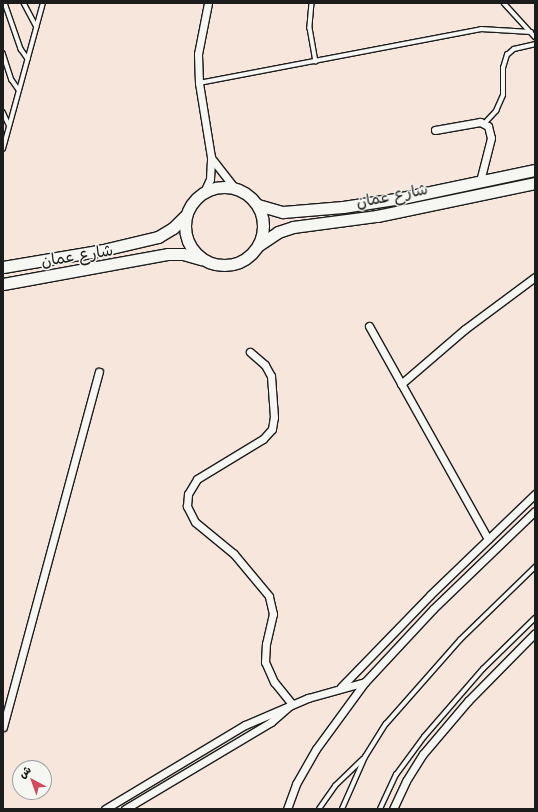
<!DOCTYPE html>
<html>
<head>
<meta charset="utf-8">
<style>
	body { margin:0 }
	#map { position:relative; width:538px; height:812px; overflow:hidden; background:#f6e6dc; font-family:Caveat,"Playpen Sans Arabic",sans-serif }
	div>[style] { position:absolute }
	.roads { filter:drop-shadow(1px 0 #1c1c1c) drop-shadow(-1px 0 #1c1c1c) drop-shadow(0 1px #1c1c1c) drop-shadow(0 -1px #1c1c1c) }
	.lane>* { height:3.5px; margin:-1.75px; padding:0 1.75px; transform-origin:1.75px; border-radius:1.75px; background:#f6f6f2 }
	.street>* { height:7px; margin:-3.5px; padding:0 3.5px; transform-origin:3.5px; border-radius:3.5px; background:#f6f6f2 }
	.secondary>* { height:11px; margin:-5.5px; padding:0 5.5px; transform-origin:5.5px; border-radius:5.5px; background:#f6f6f2 }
	.secondary>.ring { margin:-5.5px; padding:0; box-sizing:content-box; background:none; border:11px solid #f6f6f2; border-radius:50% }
	span { translate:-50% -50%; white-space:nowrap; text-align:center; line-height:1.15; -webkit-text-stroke:3px #f6f6f2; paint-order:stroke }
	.street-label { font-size:16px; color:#1c1c1c }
	.frame { position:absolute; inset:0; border:4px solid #1c1c1c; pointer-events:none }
	.north { position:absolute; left:12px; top:760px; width:40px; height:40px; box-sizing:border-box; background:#f6f6f2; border:1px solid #9f9f9c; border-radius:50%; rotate:319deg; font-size:11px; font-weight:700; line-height:16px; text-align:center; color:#1c1c1c }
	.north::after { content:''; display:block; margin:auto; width:14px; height:18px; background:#d1495b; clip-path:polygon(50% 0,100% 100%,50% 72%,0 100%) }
</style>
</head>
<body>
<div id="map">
	<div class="roads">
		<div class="lane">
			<div style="left:5px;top:3px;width:49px;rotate:70.8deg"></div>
			<div style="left:21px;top:49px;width:12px;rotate:55deg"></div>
			<div style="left:24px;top:3px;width:27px;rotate:62deg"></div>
			<div style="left:312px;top:3px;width:25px;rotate:95deg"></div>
			<div style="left:310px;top:28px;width:34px;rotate:80deg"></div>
			<div style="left:504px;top:3px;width:46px;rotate:47.6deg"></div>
			<div style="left:3px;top:53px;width:28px;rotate:72deg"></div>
			<div style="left:12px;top:80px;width:12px;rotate:55deg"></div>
			<div style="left:199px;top:83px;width:287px;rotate:-10.8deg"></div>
			<div style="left:481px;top:29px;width:50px;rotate:3.4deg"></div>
			<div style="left:3px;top:112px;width:14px;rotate:65deg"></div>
			<div style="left:484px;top:124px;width:18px;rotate:-47deg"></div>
			<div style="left:496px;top:111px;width:17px;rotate:-66deg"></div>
			<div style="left:503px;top:95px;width:27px;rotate:-90deg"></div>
			<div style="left:503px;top:68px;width:14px;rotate:-73deg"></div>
			<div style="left:507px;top:55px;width:9px;rotate:-41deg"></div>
			<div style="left:514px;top:49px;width:22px;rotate:-13deg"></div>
			<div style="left:3px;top:149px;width:151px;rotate:-74.7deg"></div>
			<div style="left:319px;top:809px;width:28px;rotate:-55deg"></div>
			<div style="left:335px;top:786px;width:39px;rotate:-44deg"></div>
			<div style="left:342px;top:809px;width:57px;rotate:-66.1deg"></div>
			<div style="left:365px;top:757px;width:39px;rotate:-58deg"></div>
			<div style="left:386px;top:724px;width:112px;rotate:-48.6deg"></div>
			<div style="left:460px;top:640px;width:105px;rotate:-44.2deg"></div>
			<div style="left:380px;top:809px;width:38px;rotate:-65deg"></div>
			<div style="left:396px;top:775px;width:47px;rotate:-53.6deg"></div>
			<div style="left:424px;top:737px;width:90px;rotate:-49.1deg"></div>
			<div style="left:483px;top:669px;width:73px;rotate:-44.4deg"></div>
		</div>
		<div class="street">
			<div style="left:435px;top:130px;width:46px;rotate:-10.1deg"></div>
			<div style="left:480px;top:122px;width:9px;rotate:27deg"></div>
			<div style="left:488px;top:126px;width:12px;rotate:76deg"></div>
			<div style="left:491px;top:138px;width:44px;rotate:104.3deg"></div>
			<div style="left:212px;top:159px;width:37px;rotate:52deg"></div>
			<div style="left:204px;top:192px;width:14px;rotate:-65deg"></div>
			<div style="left:210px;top:179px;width:22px;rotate:-87deg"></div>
			<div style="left:211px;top:157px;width:75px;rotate:-99.2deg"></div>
			<div style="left:199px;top:83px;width:29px;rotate:-92deg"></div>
			<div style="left:198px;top:54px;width:52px;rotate:-78.9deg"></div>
			<div style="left:369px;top:326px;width:244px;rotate:60.8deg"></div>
			<div style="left:401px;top:384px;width:84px;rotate:-40.7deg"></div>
			<div style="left:465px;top:329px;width:87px;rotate:-36.6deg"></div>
			<div style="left:341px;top:687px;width:128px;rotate:-45.9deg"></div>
			<div style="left:430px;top:595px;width:146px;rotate:-43.9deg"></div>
			<div style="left:3px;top:727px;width:368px;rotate:-74.9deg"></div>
			<div style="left:105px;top:809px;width:163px;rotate:-31deg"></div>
			<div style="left:245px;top:725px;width:69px;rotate:-23.2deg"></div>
			<div style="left:308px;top:698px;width:59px;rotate:-15.7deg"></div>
			<div style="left:125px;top:809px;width:170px;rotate:-30.8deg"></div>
			<div style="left:271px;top:722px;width:28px;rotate:-41deg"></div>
			<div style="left:292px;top:704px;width:28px;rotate:-129deg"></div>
			<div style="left:274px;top:682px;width:22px;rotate:-114deg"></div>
			<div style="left:265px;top:662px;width:18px;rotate:-87deg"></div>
			<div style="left:266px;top:644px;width:31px;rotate:-77deg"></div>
			<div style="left:273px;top:614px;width:18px;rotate:-103deg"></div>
			<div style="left:269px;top:596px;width:55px;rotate:-129.8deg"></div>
			<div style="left:234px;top:554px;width:50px;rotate:-140.6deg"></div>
			<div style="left:195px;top:522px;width:18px;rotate:-117deg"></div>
			<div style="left:187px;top:506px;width:12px;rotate:-85deg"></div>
			<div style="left:188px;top:494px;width:17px;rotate:-59deg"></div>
			<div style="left:197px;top:479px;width:77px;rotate:-31.2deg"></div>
			<div style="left:263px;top:439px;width:13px;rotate:-48deg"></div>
			<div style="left:272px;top:429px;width:12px;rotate:-81deg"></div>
			<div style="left:274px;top:417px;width:41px;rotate:-94.2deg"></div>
			<div style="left:271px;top:376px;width:13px;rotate:-119deg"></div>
			<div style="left:265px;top:365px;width:20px;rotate:-139deg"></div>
			<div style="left:287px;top:809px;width:27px;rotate:-70deg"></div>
			<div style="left:296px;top:784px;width:40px;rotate:-60.3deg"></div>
			<div style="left:316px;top:749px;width:83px;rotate:-53.8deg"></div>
			<div style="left:365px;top:682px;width:100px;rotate:-47deg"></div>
			<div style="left:433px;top:609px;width:141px;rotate:-43.9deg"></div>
			<div style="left:393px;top:809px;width:31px;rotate:-65deg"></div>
			<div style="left:406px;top:781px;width:32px;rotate:-58deg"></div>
			<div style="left:423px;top:754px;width:70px;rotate:-49.7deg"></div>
			<div style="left:468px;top:701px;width:95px;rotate:-45.4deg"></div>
		</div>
		<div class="secondary">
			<div class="ring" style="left:185px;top:187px;width:67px;height:67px"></div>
			<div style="left:258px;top:205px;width:26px;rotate:16deg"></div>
			<div style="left:283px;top:212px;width:60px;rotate:-4.8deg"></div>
			<div style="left:343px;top:207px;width:60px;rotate:-8.7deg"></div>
			<div style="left:402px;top:198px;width:136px;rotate:-11.9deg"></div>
			<div style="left:259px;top:245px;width:23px;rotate:-34deg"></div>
			<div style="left:278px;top:232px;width:16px;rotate:-18deg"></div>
			<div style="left:293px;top:227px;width:85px;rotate:-7.5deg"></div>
			<div style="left:377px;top:216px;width:161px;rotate:-11.8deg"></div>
			<div style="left:3px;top:267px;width:101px;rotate:-9.6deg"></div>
			<div style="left:103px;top:250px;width:57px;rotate:-13.3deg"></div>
			<div style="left:158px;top:237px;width:17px;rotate:-31deg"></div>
			<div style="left:173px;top:228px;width:18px;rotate:-45deg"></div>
			<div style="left:3px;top:284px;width:168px;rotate:-10.3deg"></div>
			<div style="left:168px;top:254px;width:15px"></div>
			<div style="left:183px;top:254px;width:19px;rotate:16deg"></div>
		</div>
	</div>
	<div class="street-label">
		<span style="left:392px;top:196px;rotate:-11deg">شارع عمان</span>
		<span style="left:77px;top:256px;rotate:-9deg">شارع عمان</span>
	</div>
	<div class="frame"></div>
	<div class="north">ش</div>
</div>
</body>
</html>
